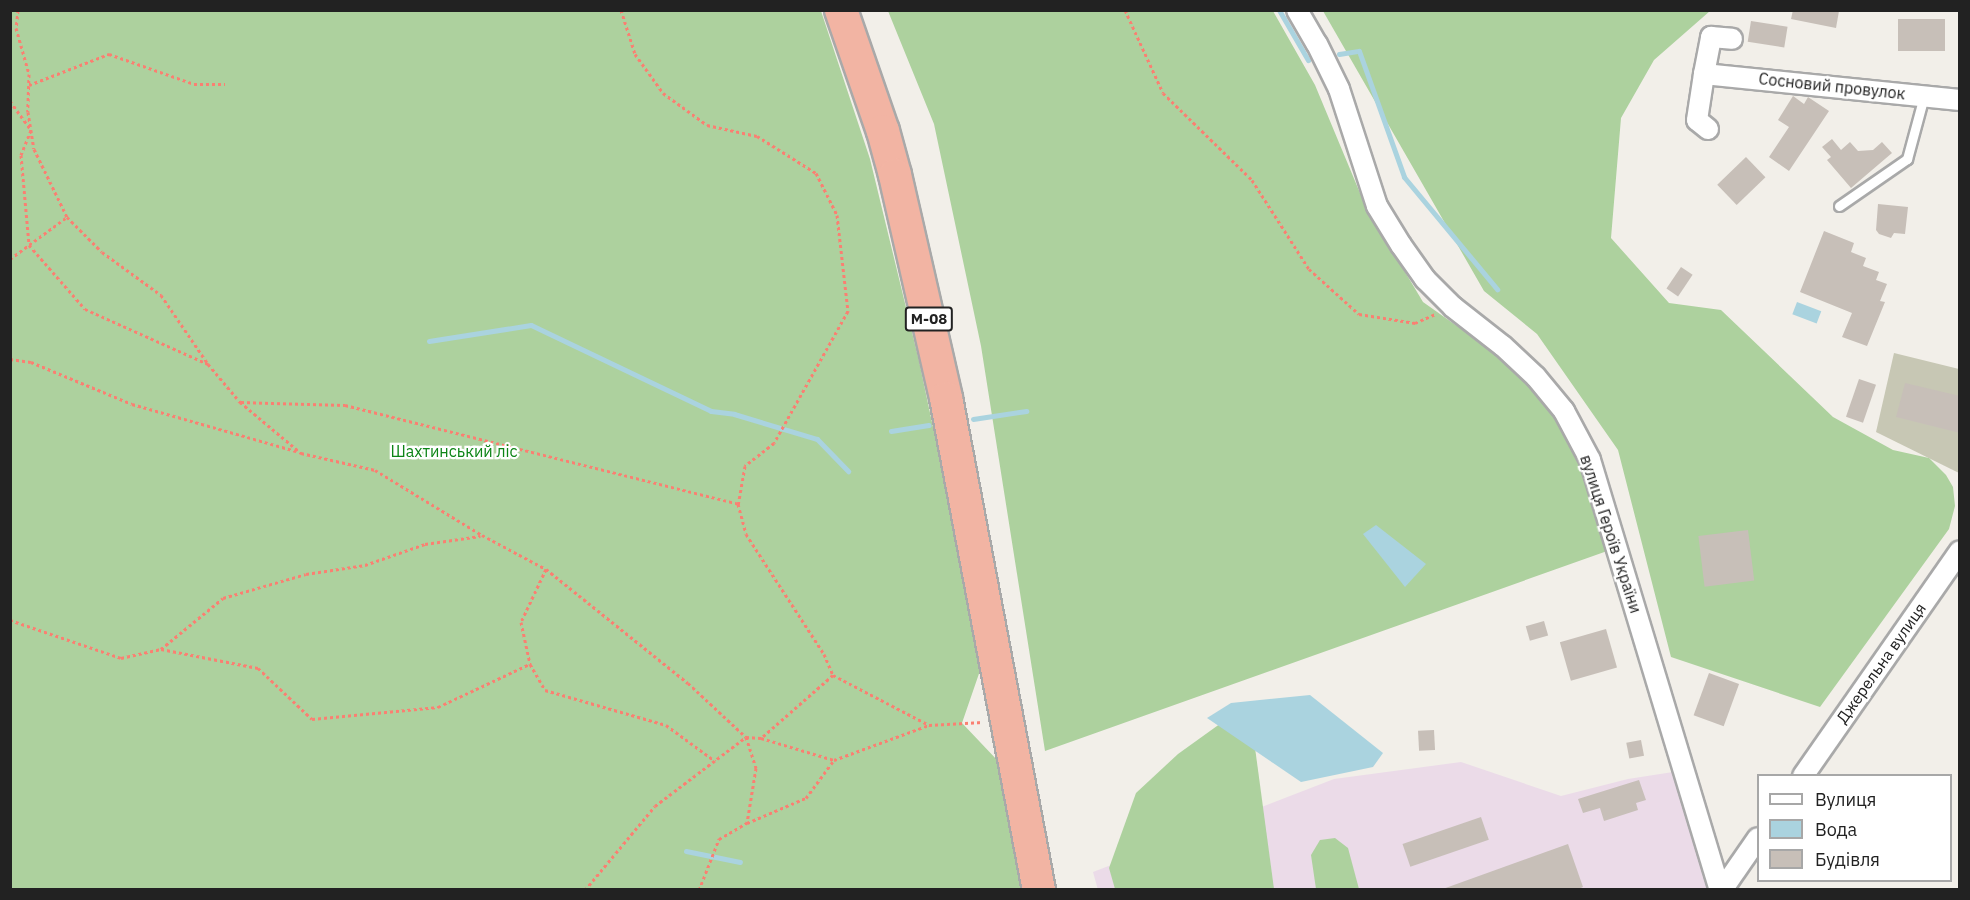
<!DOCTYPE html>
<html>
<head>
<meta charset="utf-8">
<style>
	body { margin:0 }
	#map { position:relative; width:1970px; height:900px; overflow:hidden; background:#f2efe9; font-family:"IBM Plex Sans",sans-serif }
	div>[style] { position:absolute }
	.industrial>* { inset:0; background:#ebdbe8 }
	.construction>* { inset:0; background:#c7c7b4 }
	.forest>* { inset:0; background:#add19e }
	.water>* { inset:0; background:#aad3df; transform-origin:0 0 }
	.stream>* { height:5px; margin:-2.5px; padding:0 2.5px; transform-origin:2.5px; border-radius:2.5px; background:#aad3df }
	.building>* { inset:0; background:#c7bfb8; transform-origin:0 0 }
	.path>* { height:3px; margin-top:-1.5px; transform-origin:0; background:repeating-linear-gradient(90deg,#fa8072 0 3px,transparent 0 6px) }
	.roads { filter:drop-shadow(2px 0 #a9a9a9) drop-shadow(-2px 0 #a9a9a9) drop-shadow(0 2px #a9a9a9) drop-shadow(0 -2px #a9a9a9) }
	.service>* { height:9px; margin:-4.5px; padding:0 4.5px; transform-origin:4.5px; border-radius:4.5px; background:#fff }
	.minor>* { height:20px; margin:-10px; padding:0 10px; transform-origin:10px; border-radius:10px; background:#fff }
	.trunk>* { height:32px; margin:-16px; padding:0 16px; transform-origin:16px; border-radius:16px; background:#f2b4a3 }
	span { translate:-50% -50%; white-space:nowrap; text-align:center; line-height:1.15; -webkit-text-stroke:4.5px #fff; paint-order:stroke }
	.shield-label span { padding:2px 4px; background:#fff; border:2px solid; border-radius:4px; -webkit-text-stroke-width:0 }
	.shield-label { font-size:15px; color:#222; font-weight:700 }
	.street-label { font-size:16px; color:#222 }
	.park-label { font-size:16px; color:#0c8416 }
	.frame { position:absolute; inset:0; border:12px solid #222; pointer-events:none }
	.legend { position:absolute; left:1757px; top:774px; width:195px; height:108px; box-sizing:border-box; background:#fff; border:2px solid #a7a7a7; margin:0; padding:8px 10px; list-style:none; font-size:18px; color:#222 }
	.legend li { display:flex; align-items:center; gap:12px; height:30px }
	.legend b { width:30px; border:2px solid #a7a7a7 }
</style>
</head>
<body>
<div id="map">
	<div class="industrial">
		<div style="clip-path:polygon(1461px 762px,1561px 796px,1628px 779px,1673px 772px,1707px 889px,1098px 890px,1093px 872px,1334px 779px)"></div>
	</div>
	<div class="construction">
		<div style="clip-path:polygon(1894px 353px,1959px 369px,1959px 473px,1876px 432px)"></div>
	</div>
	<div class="forest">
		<div style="clip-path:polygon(10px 11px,821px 11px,870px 159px,919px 361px,983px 662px,962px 723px,998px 761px,1022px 889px,11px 889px)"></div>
		<div style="clip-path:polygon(888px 11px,1273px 11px,1315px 85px,1365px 205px,1423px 302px,1505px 360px,1551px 410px,1584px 463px,1610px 550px,1045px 751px,981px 346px,934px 124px)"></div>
		<div style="clip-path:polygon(1323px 11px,1710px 11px,1654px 60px,1621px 118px,1611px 238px,1669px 303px,1721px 310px,1833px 417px,1893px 450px,1929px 458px,1946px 475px,1953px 487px,1955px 506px,1949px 529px,1820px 707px,1671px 657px,1618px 450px,1537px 334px,1484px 291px)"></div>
		<div style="clip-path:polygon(1249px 703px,1274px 889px,1115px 889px,1109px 868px,1136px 793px,1178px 754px)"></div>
		<div style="clip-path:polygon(1335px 838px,1348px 848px,1359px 889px,1316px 889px,1311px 855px,1320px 840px)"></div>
	</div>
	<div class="water">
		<div style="left:1797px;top:302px;width:26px;height:13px;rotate:21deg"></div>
		<div style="clip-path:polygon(1376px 525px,1426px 564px,1405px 587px,1363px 534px)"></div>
		<div style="clip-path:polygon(1310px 695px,1383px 753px,1373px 767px,1301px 782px,1207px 718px,1231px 703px)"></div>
	</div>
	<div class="stream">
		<div style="left:1279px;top:10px;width:58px;rotate:59.9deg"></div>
		<div style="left:1339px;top:54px;width:20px;rotate:-9deg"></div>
		<div style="left:1359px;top:51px;width:134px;rotate:70.3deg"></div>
		<div style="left:1404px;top:177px;width:146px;rotate:50.3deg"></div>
		<div style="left:429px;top:341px;width:103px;rotate:-8.9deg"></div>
		<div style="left:531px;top:325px;width:199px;rotate:25.5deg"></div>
		<div style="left:711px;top:411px;width:23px;rotate:7deg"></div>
		<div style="left:734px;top:414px;width:87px;rotate:16.8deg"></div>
		<div style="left:817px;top:439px;width:45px;rotate:45.9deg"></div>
		<div style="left:973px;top:419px;width:54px;rotate:-8.6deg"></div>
		<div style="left:891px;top:431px;width:38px;rotate:-9deg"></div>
		<div style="left:686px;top:851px;width:55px;rotate:11.5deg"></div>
	</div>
	<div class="building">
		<div style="clip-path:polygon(1793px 10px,1839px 11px,1836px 28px,1791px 19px)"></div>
		<div style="left:1898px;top:19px;width:47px;height:32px"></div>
		<div style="left:1751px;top:21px;width:37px;height:21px;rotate:9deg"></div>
		<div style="clip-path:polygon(1793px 96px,1804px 104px,1808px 97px,1829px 111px,1789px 171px,1769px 157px,1789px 127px,1778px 120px)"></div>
		<div style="clip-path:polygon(1832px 139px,1841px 150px,1850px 142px,1858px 151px,1873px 150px,1882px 142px,1892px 153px,1851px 188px,1827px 160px,1831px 157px,1822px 147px)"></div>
		<div style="left:1746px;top:157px;width:28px;height:40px;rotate:46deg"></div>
		<div style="clip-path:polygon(1878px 204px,1908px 207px,1905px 234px,1894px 233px,1891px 238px,1879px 234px,1876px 230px)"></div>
		<div style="clip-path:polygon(1824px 231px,1854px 243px,1851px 252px,1866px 258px,1863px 266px,1879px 272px,1876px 280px,1887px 284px,1880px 301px,1885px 302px,1867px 346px,1842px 337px,1852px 313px,1800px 292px)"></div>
		<div style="left:1681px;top:267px;width:14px;height:26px;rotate:34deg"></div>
		<div style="left:1859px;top:379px;width:18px;height:40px;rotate:19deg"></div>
		<div style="clip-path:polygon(1905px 383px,1960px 396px,1960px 433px,1896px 417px)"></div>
		<div style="left:1748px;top:530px;width:51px;height:50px;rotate:83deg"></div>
		<div style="left:1544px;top:621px;width:15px;height:19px;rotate:74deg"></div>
		<div style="left:1606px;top:629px;width:40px;height:48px;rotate:74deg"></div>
		<div style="left:1709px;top:673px;width:32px;height:45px;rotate:20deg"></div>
		<div style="left:1434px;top:730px;width:20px;height:16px;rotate:87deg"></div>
		<div style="left:1641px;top:740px;width:16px;height:15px;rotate:79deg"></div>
		<div style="clip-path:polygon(1639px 780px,1646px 800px,1636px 803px,1638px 810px,1604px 821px,1600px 808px,1583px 813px,1578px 799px)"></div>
		<div style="left:1481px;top:817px;width:24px;height:83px;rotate:71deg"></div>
		<div style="clip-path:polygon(1568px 844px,1583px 887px,1576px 890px,1440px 890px)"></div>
	</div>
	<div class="path">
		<div style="left:18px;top:10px;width:18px;rotate:96deg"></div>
		<div style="left:16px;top:28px;width:48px;rotate:74.2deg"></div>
		<div style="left:29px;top:74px;width:38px;rotate:92deg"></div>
		<div style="left:28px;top:112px;width:37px;rotate:81deg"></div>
		<div style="left:34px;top:149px;width:76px;rotate:64.1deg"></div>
		<div style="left:67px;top:217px;width:49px;rotate:45deg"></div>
		<div style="left:102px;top:252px;width:73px;rotate:36.1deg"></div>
		<div style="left:161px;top:295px;width:83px;rotate:55.7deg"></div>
		<div style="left:208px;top:364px;width:50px;rotate:49.9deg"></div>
		<div style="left:240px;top:402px;width:80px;rotate:39.9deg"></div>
		<div style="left:301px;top:453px;width:76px;rotate:12.9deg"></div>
		<div style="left:375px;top:470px;width:125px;rotate:31.3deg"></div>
		<div style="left:482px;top:535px;width:72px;rotate:28deg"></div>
		<div style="left:546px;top:569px;width:182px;rotate:38.8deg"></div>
		<div style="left:688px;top:683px;width:79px;rotate:43deg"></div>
		<div style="left:746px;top:737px;width:15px;rotate:4deg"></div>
		<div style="left:761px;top:738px;width:76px;rotate:16.8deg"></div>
		<div style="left:834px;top:760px;width:101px;rotate:-20.2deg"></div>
		<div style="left:929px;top:725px;width:54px;rotate:-3.2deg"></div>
		<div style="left:621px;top:10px;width:46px;rotate:72.3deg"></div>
		<div style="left:635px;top:54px;width:48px;rotate:54.3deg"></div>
		<div style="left:663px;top:93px;width:54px;rotate:36deg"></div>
		<div style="left:707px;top:125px;width:51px;rotate:12.4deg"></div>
		<div style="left:757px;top:136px;width:70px;rotate:32.1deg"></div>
		<div style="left:816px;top:173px;width:47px;rotate:63.4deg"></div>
		<div style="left:837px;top:215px;width:97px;rotate:83.5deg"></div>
		<div style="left:848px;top:311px;width:151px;rotate:119.3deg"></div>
		<div style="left:774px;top:443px;width:37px;rotate:142deg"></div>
		<div style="left:745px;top:466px;width:39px;rotate:100deg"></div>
		<div style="left:1125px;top:10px;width:91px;rotate:65.4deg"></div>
		<div style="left:1163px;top:93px;width:124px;rotate:44.3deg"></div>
		<div style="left:1252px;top:180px;width:106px;rotate:57.4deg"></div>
		<div style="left:1309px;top:269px;width:67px;rotate:42deg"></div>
		<div style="left:1359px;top:314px;width:57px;rotate:9.1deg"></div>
		<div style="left:1415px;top:323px;width:22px;rotate:-24deg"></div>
		<div style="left:29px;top:85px;width:86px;rotate:-21.2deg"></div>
		<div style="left:109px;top:54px;width:90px;rotate:19.4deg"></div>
		<div style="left:194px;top:84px;width:31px"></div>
		<div style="left:10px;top:101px;width:36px;rotate:54deg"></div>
		<div style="left:31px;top:130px;width:27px;rotate:112deg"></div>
		<div style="left:21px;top:155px;width:90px;rotate:84.9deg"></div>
		<div style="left:29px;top:245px;width:85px;rotate:48.8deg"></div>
		<div style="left:85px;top:309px;width:135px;rotate:24.1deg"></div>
		<div style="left:10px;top:259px;width:71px;rotate:-36.4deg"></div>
		<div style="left:10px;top:359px;width:21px;rotate:8deg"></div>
		<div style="left:31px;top:362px;width:109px;rotate:22.6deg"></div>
		<div style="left:132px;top:404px;width:174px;rotate:16deg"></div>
		<div style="left:241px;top:402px;width:104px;rotate:1.7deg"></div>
		<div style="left:345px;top:405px;width:405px;rotate:14.1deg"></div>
		<div style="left:738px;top:504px;width:31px;rotate:75deg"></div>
		<div style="left:746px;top:534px;width:143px;rotate:57deg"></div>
		<div style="left:824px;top:654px;width:23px;rotate:67deg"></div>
		<div style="left:833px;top:675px;width:96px;rotate:138.8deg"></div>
		<div style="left:546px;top:569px;width:59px;rotate:115.3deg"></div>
		<div style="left:521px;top:622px;width:43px;rotate:77.9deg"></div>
		<div style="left:530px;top:664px;width:30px;rotate:60deg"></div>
		<div style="left:545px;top:690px;width:126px;rotate:16.1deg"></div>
		<div style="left:666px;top:725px;width:61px;rotate:36.3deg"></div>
		<div style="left:10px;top:620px;width:117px;rotate:18.9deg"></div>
		<div style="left:121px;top:658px;width:41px;rotate:-12.7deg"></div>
		<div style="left:161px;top:649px;width:80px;rotate:-39.4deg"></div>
		<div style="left:223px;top:598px;width:86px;rotate:-16.1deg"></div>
		<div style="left:306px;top:574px;width:60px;rotate:-8.7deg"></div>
		<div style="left:365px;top:565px;width:64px;rotate:-19.3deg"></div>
		<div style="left:425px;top:544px;width:56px;rotate:-8.3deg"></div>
		<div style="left:161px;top:649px;width:99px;rotate:11.1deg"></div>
		<div style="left:258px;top:668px;width:74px;rotate:43.4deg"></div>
		<div style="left:312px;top:719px;width:127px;rotate:-5.4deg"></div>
		<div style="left:438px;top:707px;width:102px;rotate:-25.1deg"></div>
		<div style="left:833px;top:675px;width:108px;rotate:27.5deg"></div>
		<div style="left:585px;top:890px;width:109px;rotate:-50.2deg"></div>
		<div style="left:655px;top:806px;width:114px;rotate:-37.2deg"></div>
		<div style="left:746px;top:737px;width:33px;rotate:72deg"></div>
		<div style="left:756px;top:768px;width:56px;rotate:99.3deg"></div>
		<div style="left:699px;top:890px;width:55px;rotate:-68.6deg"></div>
		<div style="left:719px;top:839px;width:32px;rotate:-30deg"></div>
		<div style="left:747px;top:823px;width:64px;rotate:-23deg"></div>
		<div style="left:806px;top:798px;width:47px;rotate:-53.6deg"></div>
	</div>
	<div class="roads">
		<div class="service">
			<div style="left:1839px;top:206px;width:83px;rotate:-34.7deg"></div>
			<div style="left:1907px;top:159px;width:65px;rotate:-74.9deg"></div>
		</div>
		<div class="minor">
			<div style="left:1297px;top:10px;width:39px;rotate:60deg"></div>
			<div style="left:1317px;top:44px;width:50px;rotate:63.9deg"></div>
			<div style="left:1339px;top:89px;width:123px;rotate:72deg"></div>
			<div style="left:1377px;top:206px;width:46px;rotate:58.4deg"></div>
			<div style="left:1401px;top:245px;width:42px;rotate:54.8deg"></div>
			<div style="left:1425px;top:279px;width:40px;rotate:45deg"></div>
			<div style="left:1453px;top:307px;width:63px;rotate:38deg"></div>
			<div style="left:1503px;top:346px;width:45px;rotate:43.2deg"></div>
			<div style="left:1536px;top:377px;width:44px;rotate:50.5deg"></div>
			<div style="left:1564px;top:411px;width:55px;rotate:62deg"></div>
			<div style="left:1590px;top:460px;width:449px;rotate:73.2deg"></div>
			<div style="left:1704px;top:74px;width:38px;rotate:-79deg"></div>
			<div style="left:1711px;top:37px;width:21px;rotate:5deg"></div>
			<div style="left:1708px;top:129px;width:14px;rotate:-141deg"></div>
			<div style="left:1697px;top:120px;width:47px;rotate:-81.3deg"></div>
			<div style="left:1704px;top:74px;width:257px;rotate:5.8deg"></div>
			<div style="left:1803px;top:776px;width:274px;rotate:-55.1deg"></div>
			<div style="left:1722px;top:890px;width:63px;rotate:-55.3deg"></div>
		</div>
		<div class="trunk">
			<div style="left:841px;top:10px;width:128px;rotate:70.9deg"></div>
			<div style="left:883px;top:131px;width:46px;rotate:74.7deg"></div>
			<div style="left:895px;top:175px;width:229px;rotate:77.1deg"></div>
			<div style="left:946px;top:398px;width:501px;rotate:79.3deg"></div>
		</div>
	</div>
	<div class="shield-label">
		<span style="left:929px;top:319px">М-08</span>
	</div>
	<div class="street-label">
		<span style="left:1832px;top:86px;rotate:6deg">Сосновий провулок</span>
		<span style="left:1611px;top:534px;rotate:72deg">вулиця Героїв України</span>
		<span style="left:1881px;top:663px;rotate:-55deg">Джерельна вулиця</span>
	</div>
	<div class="park-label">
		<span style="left:454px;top:451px">Шахтинський ліс</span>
	</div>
	<div class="frame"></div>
	<ul class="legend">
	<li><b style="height:8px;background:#fff"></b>Вулиця</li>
	<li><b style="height:16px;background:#aad3df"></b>Вода</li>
	<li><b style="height:16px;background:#c7bfb8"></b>Будівля</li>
	</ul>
</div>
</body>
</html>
